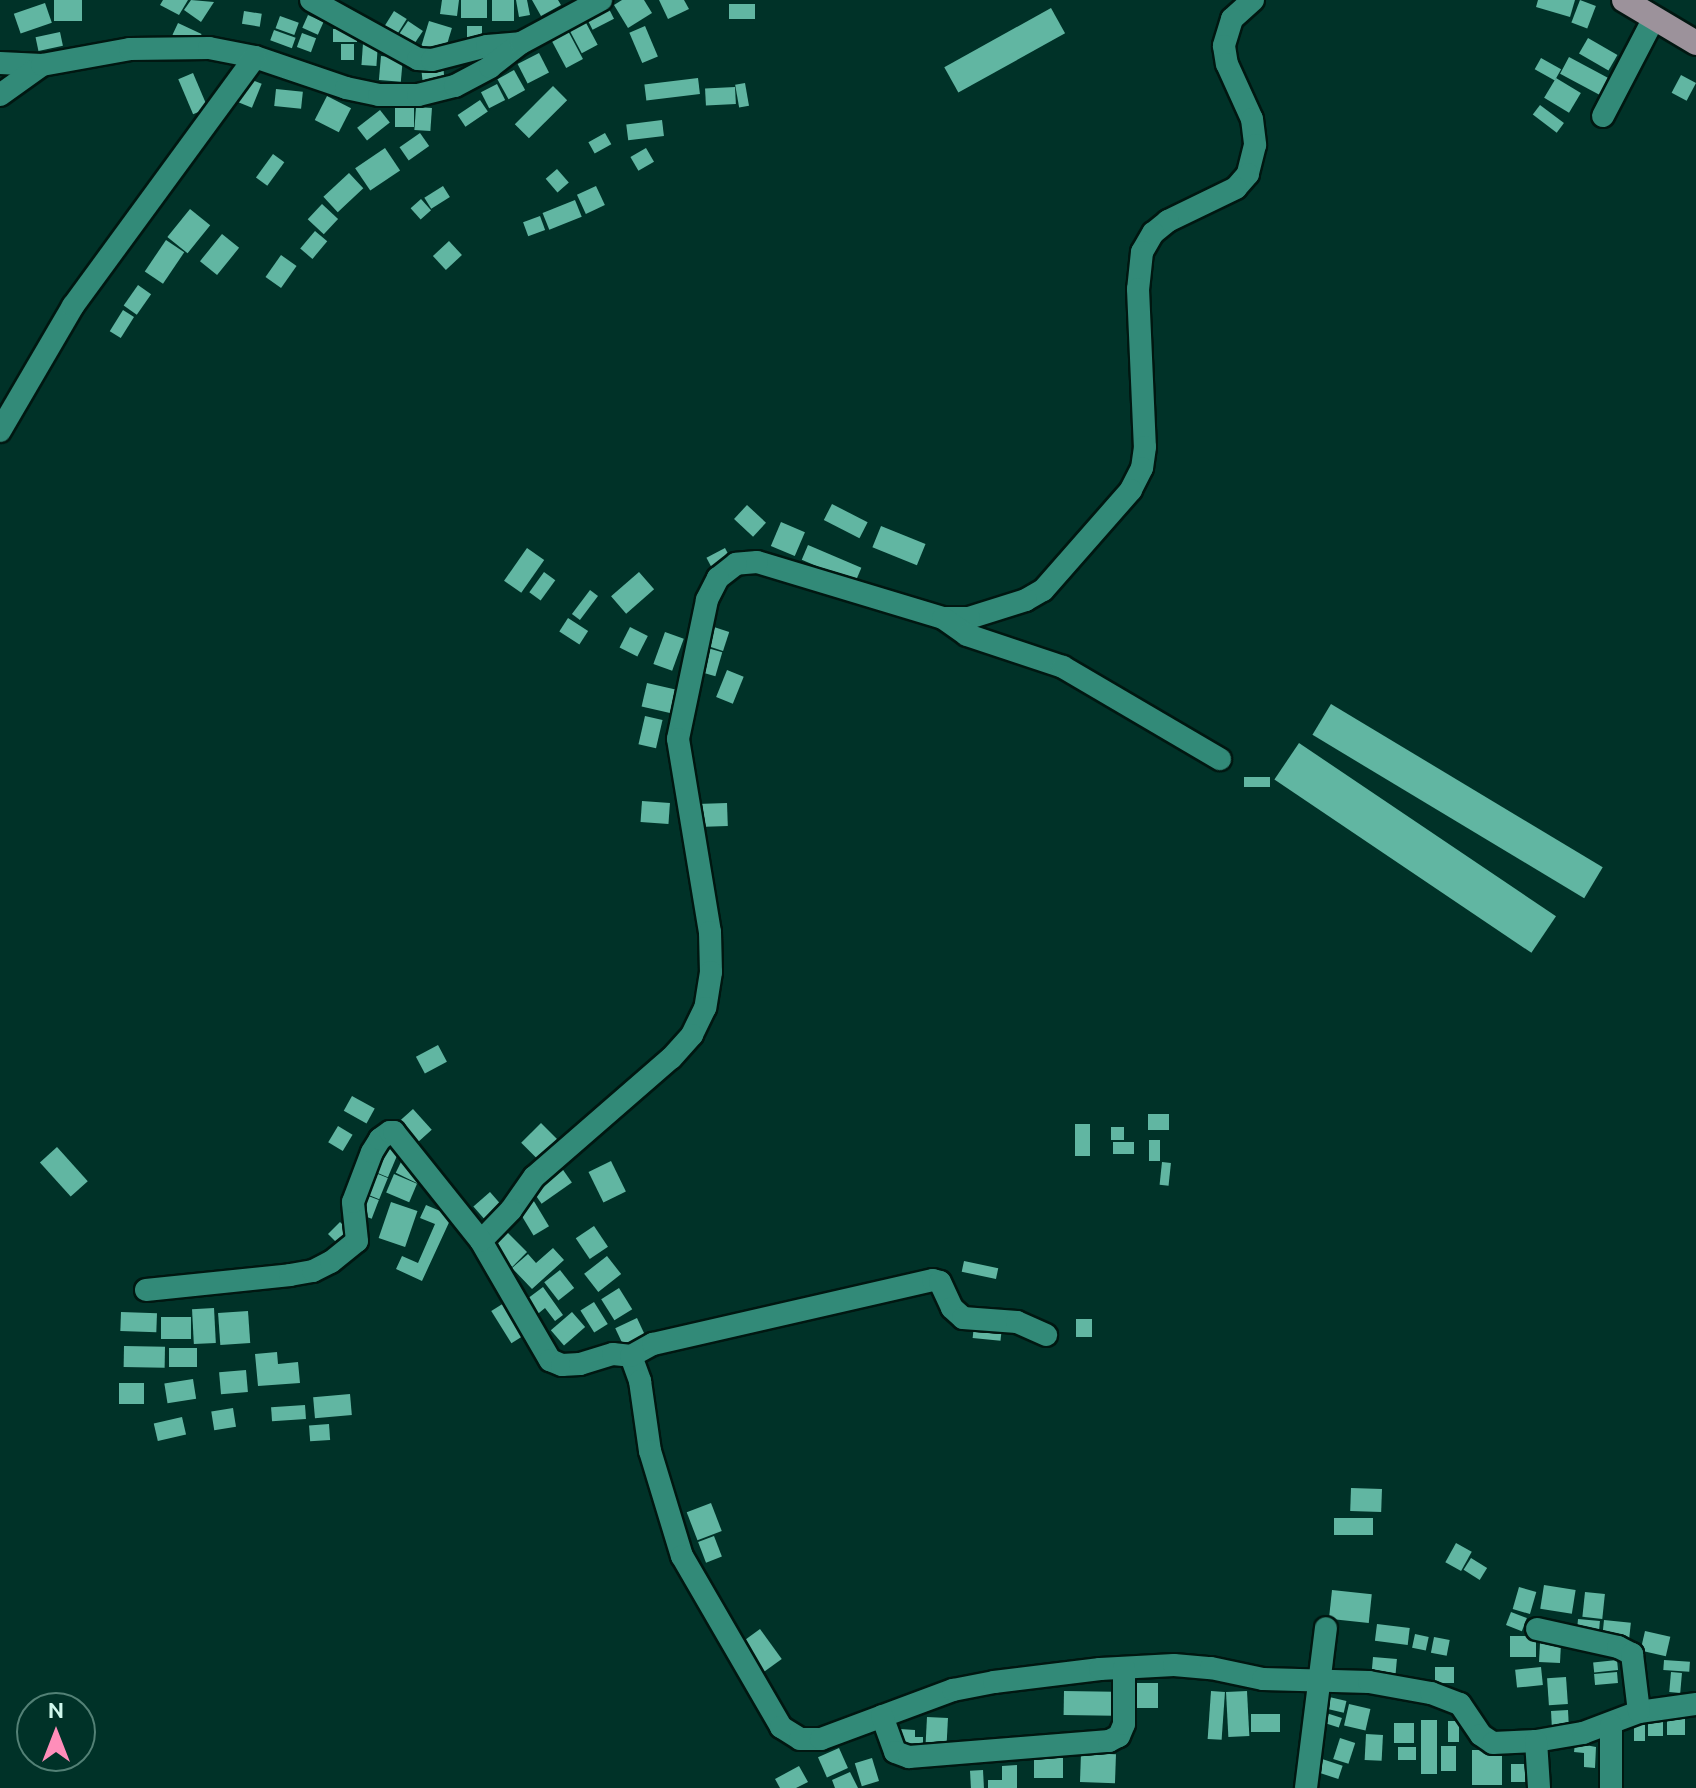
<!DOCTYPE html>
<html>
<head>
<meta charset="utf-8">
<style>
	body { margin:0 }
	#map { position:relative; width:1696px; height:1788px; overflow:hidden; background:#003228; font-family:Ubuntu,sans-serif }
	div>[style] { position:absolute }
	.building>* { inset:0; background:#61b6a2; transform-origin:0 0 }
	.roads { filter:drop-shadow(2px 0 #001711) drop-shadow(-2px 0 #001711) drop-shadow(0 2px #001711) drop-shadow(0 -2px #001711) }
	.minor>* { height:22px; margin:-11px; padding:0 11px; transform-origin:11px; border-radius:11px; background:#328a78 }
	.major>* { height:24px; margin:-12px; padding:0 12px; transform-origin:12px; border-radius:12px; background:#9c929b }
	span { translate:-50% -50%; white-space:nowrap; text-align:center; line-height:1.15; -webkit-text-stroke:8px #003228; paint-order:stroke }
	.north { position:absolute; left:16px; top:1692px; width:80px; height:80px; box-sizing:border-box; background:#003228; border:2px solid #538176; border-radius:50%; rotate:0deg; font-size:22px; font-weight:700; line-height:32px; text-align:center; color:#cff7ec }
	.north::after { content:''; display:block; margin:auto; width:28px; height:36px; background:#ff8eba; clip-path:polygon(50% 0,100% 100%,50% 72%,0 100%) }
</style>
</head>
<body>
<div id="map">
	<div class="building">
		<div style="left:54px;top:0;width:28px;height:21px"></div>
		<div style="clip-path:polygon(163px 0,188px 0,179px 15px,160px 5px)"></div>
		<div style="clip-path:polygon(191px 0,214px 2px,201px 22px,184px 10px)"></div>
		<div style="clip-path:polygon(442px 0,459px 0,457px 16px,440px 14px)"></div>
		<div style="left:461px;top:0;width:26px;height:18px"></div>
		<div style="left:492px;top:0;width:22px;height:21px"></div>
		<div style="clip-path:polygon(516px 0,527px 0,530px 15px,519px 17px)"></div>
		<div style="clip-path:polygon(532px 0,558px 0,561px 5px,541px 16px)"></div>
		<div style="clip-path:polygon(622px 0,644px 0,652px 13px,628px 28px,614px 5px)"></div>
		<div style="clip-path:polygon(659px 0,684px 0,689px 9px,668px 19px)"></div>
		<div style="clip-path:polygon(1538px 0,1575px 0,1570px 17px,1536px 7px)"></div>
		<div style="left:1580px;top:0;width:17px;height:24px;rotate:21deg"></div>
		<div style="left:45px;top:3px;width:21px;height:33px;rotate:71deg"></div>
		<div style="left:729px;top:4px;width:26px;height:15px"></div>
		<div style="left:1051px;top:8px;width:29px;height:122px;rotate:61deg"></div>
		<div style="left:609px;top:9px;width:11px;height:24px;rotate:63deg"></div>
		<div style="left:244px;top:11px;width:18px;height:13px;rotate:9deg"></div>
		<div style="left:394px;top:11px;width:15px;height:20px;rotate:32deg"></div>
		<div style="left:308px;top:15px;width:17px;height:14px;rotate:24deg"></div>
		<div style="left:280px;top:16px;width:20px;height:13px;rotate:20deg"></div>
		<div style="left:408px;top:21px;width:18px;height:19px;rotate:34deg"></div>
		<div style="left:429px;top:21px;width:24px;height:26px;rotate:17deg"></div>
		<div style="left:585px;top:21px;width:27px;height:18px;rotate:62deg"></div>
		<div style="left:178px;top:23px;width:26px;height:13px;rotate:25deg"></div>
		<div style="left:467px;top:26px;width:15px;height:17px"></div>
		<div style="left:645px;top:26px;width:33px;height:17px;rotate:67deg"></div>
		<div style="left:333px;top:29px;width:24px;height:13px"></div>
		<div style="left:567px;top:29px;width:34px;height:19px;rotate:62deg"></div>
		<div style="left:274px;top:30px;width:23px;height:11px;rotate:20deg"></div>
		<div style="left:60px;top:32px;width:14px;height:25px;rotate:78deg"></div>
		<div style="left:302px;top:33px;width:15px;height:15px;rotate:20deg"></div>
		<div style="left:1588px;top:38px;width:34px;height:18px;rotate:30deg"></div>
		<div style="left:363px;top:43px;width:15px;height:22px;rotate:4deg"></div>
		<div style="left:341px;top:44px;width:13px;height:16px"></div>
		<div style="left:539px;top:53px;width:22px;height:24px;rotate:63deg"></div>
		<div style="left:381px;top:56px;width:22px;height:24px;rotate:5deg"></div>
		<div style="left:1569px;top:57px;width:45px;height:19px;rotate:28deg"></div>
		<div style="left:1541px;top:58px;width:23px;height:13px;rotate:29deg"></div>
		<div style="left:443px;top:65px;width:19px;height:22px;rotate:84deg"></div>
		<div style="left:514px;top:70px;width:23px;height:19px;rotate:61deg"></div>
		<div style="left:193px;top:73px;width:38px;height:16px;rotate:67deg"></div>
		<div style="left:1681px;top:75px;width:17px;height:20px;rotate:28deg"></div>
		<div style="left:245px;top:77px;width:18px;height:26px;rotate:22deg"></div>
		<div style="left:698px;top:78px;width:16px;height:54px;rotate:83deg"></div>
		<div style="left:1556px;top:78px;width:29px;height:23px;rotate:31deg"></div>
		<div style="left:745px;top:83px;width:23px;height:10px;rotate:80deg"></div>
		<div style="left:497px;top:84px;width:18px;height:18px;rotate:63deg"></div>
		<div style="left:553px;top:86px;width:20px;height:54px;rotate:45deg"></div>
		<div style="left:735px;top:87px;width:17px;height:30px;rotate:87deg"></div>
		<div style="left:276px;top:89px;width:27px;height:17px;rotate:6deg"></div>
		<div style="left:327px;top:96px;width:27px;height:27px;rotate:27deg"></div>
		<div style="left:480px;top:100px;width:14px;height:27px;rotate:56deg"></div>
		<div style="left:1540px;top:105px;width:30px;height:12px;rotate:37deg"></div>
		<div style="left:416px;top:107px;width:16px;height:23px;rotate:4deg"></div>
		<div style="left:395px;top:108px;width:19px;height:19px"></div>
		<div style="left:380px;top:110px;width:16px;height:29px;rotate:52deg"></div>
		<div style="left:662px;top:120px;width:16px;height:36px;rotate:83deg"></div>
		<div style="left:420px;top:133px;width:16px;height:25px;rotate:55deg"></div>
		<div style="left:605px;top:133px;width:13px;height:19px;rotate:61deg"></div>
		<div style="left:385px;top:148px;width:27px;height:36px;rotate:56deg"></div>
		<div style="left:646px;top:148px;width:16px;height:18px;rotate:60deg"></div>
		<div style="left:273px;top:154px;width:14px;height:29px;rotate:36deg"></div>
		<div style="left:557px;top:169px;width:18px;height:15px;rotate:49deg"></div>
		<div style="left:349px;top:173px;width:21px;height:35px;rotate:47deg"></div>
		<div style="left:443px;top:186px;width:13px;height:22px;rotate:58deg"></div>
		<div style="left:596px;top:186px;width:21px;height:21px;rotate:65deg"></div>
		<div style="left:421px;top:199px;width:15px;height:14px;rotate:48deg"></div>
		<div style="left:575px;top:200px;width:18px;height:35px;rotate:68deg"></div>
		<div style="left:322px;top:204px;width:22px;height:21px;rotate:43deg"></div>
		<div style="left:190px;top:209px;width:26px;height:36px;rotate:39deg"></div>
		<div style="left:540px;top:216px;width:15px;height:18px;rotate:70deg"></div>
		<div style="left:315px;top:231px;width:16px;height:23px;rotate:40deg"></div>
		<div style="left:222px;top:234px;width:22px;height:35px;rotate:39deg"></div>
		<div style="left:166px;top:240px;width:22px;height:38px;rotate:34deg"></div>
		<div style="left:449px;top:241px;width:19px;height:22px;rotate:47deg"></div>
		<div style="left:281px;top:255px;width:19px;height:27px;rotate:35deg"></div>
		<div style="left:138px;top:285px;width:16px;height:25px;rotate:35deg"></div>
		<div style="left:123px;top:310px;width:13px;height:25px;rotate:32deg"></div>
		<div style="left:832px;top:504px;width:40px;height:18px;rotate:27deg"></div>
		<div style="left:747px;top:505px;width:26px;height:19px;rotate:43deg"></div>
		<div style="left:781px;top:522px;width:26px;height:26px;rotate:23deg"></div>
		<div style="left:881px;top:526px;width:48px;height:23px;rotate:22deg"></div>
		<div style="left:808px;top:545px;width:58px;height:16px;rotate:23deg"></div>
		<div style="left:527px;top:548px;width:21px;height:40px;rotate:35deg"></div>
		<div style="left:725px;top:548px;width:15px;height:21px;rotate:62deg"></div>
		<div style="left:544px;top:572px;width:14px;height:25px;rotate:36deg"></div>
		<div style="left:639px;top:572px;width:23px;height:37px;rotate:49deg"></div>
		<div style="left:590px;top:590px;width:10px;height:30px;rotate:37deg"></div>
		<div style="left:568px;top:618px;width:24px;height:16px;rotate:33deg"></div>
		<div style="left:630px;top:627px;width:20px;height:23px;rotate:27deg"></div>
		<div style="left:714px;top:627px;width:16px;height:20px;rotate:18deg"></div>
		<div style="left:665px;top:632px;width:20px;height:34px;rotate:20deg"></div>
		<div style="left:704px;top:647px;width:19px;height:25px;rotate:16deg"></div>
		<div style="left:727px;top:670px;width:18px;height:29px;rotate:22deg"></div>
		<div style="left:647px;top:683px;width:37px;height:24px;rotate:13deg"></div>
		<div style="left:1331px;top:704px;width:317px;height:36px;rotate:31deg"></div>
		<div style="left:645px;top:716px;width:18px;height:29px;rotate:13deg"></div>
		<div style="left:1299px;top:743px;width:310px;height:44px;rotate:34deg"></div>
		<div style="left:1270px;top:777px;width:10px;height:26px;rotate:90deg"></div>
		<div style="left:642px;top:801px;width:28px;height:21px;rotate:4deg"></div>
		<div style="left:727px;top:803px;width:23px;height:30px;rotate:88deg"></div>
		<div style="left:438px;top:1045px;width:19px;height:25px;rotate:62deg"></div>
		<div style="left:352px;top:1096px;width:26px;height:17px;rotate:29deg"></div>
		<div style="left:413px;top:1109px;width:28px;height:24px;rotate:48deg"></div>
		<div style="left:1148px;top:1114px;width:21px;height:16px"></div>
		<div style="left:541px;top:1123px;width:23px;height:28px;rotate:45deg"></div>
		<div style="left:1075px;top:1124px;width:15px;height:32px"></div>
		<div style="left:338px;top:1126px;width:17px;height:19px;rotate:31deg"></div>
		<div style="left:1111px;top:1127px;width:13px;height:13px"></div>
		<div style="left:1149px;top:1140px;width:11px;height:21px"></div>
		<div style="left:387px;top:1141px;width:15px;height:33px;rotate:23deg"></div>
		<div style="left:1113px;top:1142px;width:21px;height:12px"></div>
		<div style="left:57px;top:1147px;width:46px;height:23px;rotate:48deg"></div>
		<div style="left:611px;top:1161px;width:34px;height:25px;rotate:64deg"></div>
		<div style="left:401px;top:1162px;width:28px;height:12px;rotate:26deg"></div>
		<div style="left:1162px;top:1162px;width:9px;height:23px;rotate:6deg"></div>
		<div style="left:561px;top:1167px;width:19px;height:37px;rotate:55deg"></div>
		<div style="left:373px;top:1172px;width:16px;height:23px;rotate:22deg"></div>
		<div style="left:394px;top:1174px;width:25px;height:20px;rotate:23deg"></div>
		<div style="left:490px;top:1192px;width:18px;height:22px;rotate:49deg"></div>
		<div style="left:363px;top:1194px;width:17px;height:20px;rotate:21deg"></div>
		<div style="left:532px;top:1198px;width:33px;height:18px;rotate:59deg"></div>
		<div style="left:391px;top:1202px;width:28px;height:38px;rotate:19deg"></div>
		<div style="clip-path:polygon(426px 1205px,452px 1216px,422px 1281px,396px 1269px,402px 1256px,418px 1263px,435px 1224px,420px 1218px)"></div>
		<div style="left:340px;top:1222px;width:23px;height:17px;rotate:45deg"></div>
		<div style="left:594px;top:1226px;width:25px;height:22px;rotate:56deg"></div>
		<div style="left:503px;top:1228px;width:34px;height:21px;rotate:45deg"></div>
		<div style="clip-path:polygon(553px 1248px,564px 1260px,532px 1289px,512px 1268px,528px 1254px,536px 1263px)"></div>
		<div style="left:607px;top:1256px;width:23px;height:29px;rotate:52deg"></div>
		<div style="left:964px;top:1261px;width:35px;height:11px;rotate:12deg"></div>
		<div style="left:560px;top:1270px;width:23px;height:20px;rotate:52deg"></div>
		<div style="clip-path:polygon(543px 1287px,563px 1315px,555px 1321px,545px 1308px,534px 1317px,523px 1302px)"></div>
		<div style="left:619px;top:1288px;width:25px;height:21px;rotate:58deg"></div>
		<div style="left:594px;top:1302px;width:26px;height:16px;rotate:58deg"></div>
		<div style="left:504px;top:1303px;width:38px;height:15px;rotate:58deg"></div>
		<div style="left:214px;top:1308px;width:35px;height:22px;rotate:87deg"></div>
		<div style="left:248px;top:1311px;width:32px;height:30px;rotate:86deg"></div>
		<div style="left:121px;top:1312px;width:36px;height:19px;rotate:2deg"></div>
		<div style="left:572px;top:1312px;width:20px;height:28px;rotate:49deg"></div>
		<div style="left:191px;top:1317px;width:22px;height:30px;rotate:90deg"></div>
		<div style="left:637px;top:1318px;width:19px;height:24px;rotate:65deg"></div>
		<div style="left:1076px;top:1319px;width:16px;height:18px"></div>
		<div style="left:974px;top:1325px;width:28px;height:13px;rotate:6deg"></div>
		<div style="left:124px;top:1346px;width:41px;height:21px;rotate:1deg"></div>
		<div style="left:169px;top:1348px;width:28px;height:19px"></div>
		<div style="clip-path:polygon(277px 1352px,278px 1364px,298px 1362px,300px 1383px,258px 1386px,255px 1354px)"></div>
		<div style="left:246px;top:1370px;width:22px;height:27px;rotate:85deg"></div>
		<div style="left:193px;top:1379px;width:20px;height:29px;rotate:81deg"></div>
		<div style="left:144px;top:1383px;width:21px;height:25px;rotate:90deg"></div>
		<div style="left:350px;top:1394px;width:21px;height:37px;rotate:85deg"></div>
		<div style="left:305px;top:1405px;width:14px;height:34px;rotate:86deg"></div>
		<div style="left:233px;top:1408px;width:19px;height:22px;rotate:81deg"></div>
		<div style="left:182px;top:1417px;width:18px;height:29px;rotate:77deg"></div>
		<div style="left:329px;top:1424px;width:16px;height:20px;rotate:86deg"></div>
		<div style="left:1351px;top:1488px;width:31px;height:23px;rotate:2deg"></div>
		<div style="left:711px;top:1503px;width:30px;height:26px;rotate:69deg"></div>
		<div style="left:1373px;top:1518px;width:17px;height:39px;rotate:90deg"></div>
		<div style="left:714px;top:1536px;width:22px;height:17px;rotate:69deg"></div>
		<div style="left:1456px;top:1543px;width:18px;height:22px;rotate:29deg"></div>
		<div style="left:1471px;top:1558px;width:19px;height:14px;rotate:32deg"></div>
		<div style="left:1544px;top:1585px;width:32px;height:24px;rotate:9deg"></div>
		<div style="left:1519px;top:1587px;width:18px;height:23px;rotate:16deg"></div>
		<div style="left:1332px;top:1590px;width:40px;height:29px;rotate:6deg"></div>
		<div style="left:1585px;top:1592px;width:20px;height:25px;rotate:6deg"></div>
		<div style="left:1511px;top:1612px;width:17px;height:14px;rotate:21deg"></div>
		<div style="left:1578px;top:1619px;width:22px;height:17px;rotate:5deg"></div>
		<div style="left:1604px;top:1620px;width:27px;height:18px;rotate:6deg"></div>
		<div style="left:1377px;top:1624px;width:33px;height:17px;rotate:7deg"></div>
		<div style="left:760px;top:1629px;width:37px;height:25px;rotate:54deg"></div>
		<div style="left:1645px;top:1631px;width:26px;height:20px;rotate:13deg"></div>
		<div style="left:1415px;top:1634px;width:14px;height:14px;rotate:12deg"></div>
		<div style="left:1510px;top:1636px;width:26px;height:21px"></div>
		<div style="left:1434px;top:1637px;width:16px;height:16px;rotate:11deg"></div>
		<div style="left:1540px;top:1643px;width:21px;height:19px;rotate:3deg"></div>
		<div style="left:1373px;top:1657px;width:24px;height:18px;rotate:5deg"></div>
		<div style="left:1617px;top:1660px;width:10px;height:24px;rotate:84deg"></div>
		<div style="left:1664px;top:1660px;width:26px;height:10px;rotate:4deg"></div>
		<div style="left:1435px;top:1667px;width:19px;height:16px"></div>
		<div style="left:1541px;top:1667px;width:18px;height:26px;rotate:84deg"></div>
		<div style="left:1617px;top:1672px;width:11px;height:23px;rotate:85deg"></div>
		<div style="left:1671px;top:1672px;width:11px;height:20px;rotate:5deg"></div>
		<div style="left:1566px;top:1677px;width:27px;height:19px;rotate:86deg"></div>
		<div style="left:1124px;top:1683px;width:34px;height:25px"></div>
		<div style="left:1064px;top:1691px;width:50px;height:24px;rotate:1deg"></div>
		<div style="left:1211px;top:1691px;width:14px;height:48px;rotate:4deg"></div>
		<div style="left:1247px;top:1691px;width:45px;height:21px;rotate:87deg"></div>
		<div style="left:1325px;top:1696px;width:22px;height:12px;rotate:13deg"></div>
		<div style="left:1349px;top:1704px;width:22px;height:22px;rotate:13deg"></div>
		<div style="left:1568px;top:1710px;width:20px;height:17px;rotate:87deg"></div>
		<div style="left:1320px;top:1711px;width:23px;height:10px;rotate:18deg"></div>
		<div style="left:1685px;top:1712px;width:23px;height:18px;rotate:90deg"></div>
		<div style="left:1280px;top:1714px;width:18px;height:29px;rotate:90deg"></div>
		<div style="left:1648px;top:1714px;width:15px;height:22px"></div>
		<div style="left:927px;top:1717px;width:21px;height:31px;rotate:3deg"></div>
		<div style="left:1421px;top:1720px;width:16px;height:54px"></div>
		<div style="left:1448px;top:1721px;width:11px;height:21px"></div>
		<div style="left:1394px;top:1723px;width:20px;height:20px"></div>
		<div style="left:1634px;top:1724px;width:11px;height:17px"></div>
		<div style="clip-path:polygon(900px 1729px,915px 1730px,915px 1737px,923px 1737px,923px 1750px,900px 1750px)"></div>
		<div style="left:1366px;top:1734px;width:17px;height:26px;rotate:3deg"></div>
		<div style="left:1340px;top:1738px;width:16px;height:22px;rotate:18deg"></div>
		<div style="clip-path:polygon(1575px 1743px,1596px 1747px,1595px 1768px,1584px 1767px,1584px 1753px,1574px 1752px)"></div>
		<div style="left:1441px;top:1746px;width:15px;height:25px"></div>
		<div style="left:1398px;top:1747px;width:18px;height:13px"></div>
		<div style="left:839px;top:1748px;width:22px;height:23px;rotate:66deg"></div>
		<div style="left:1472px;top:1750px;width:30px;height:35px"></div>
		<div style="left:1081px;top:1753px;width:35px;height:29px;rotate:2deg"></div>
		<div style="left:1034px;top:1754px;width:29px;height:24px"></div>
		<div style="left:1316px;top:1757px;width:28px;height:14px;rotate:18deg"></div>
		<div style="left:872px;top:1758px;width:24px;height:18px;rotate:73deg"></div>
		<div style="left:1511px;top:1764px;width:16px;height:18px"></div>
		<div style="clip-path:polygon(1017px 1765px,1017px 1788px,988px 1788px,988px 1780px,1002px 1780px,1002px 1766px)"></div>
		<div style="clip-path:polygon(799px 1766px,808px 1782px,796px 1788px,780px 1788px,775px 1779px)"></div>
		<div style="left:983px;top:1770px;width:18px;height:13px;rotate:87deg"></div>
		<div style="clip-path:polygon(850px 1772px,858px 1788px,835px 1788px,832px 1780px)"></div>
	</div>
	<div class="roads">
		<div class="minor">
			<div style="left:311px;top:0;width:122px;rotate:28.9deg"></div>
			<div style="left:418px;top:59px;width:14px;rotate:4deg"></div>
			<div style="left:432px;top:60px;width:57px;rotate:-14.3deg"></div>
			<div style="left:487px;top:46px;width:33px;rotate:-5deg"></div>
			<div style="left:1253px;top:0;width:28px;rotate:138deg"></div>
			<div style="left:1232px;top:19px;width:28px;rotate:107deg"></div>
			<div style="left:1224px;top:46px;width:18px;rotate:81deg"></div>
			<div style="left:1227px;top:64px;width:60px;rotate:65.6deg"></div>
			<div style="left:1252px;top:119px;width:26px;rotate:83deg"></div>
			<div style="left:1255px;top:145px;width:30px;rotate:104deg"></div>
			<div style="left:1248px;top:174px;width:18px;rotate:131deg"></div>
			<div style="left:1236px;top:188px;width:76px;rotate:154.1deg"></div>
			<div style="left:1168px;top:221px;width:19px;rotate:141deg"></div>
			<div style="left:1153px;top:233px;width:22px;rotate:120deg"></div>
			<div style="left:1142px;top:252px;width:37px;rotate:96deg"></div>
			<div style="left:1138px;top:289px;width:158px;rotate:87.5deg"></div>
			<div style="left:1145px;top:447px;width:21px;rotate:98deg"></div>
			<div style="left:1142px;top:468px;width:25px;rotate:117deg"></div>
			<div style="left:1131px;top:490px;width:133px;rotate:131.3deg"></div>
			<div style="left:1043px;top:590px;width:20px;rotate:150deg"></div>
			<div style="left:1026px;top:600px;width:60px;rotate:162.5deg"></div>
			<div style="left:969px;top:618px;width:26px;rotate:180deg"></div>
			<div style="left:943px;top:618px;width:194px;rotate:-163.2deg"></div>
			<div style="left:757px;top:562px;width:21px;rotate:175deg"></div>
			<div style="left:736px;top:564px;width:23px;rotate:142deg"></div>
			<div style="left:718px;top:578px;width:25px;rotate:117deg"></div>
			<div style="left:707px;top:600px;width:142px;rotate:101.8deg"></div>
			<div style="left:678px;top:739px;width:196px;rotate:80.6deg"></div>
			<div style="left:710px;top:932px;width:40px;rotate:88.6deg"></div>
			<div style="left:711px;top:972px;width:36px;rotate:99deg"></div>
			<div style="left:705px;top:1008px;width:30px;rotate:116deg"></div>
			<div style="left:692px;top:1035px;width:31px;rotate:132deg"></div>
			<div style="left:671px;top:1058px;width:181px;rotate:139deg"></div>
			<div style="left:534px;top:1177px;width:40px;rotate:124.9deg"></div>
			<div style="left:511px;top:1210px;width:43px;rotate:134.1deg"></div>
			<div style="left:481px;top:1241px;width:138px;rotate:59.9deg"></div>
			<div style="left:550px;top:1360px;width:13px;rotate:23deg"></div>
			<div style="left:562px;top:1365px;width:18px;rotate:-3deg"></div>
			<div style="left:580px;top:1364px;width:34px;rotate:-17deg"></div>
			<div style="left:613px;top:1354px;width:18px;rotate:6deg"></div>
			<div style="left:631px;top:1356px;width:27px;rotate:70deg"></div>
			<div style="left:640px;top:1381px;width:71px;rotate:81.9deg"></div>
			<div style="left:650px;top:1451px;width:110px;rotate:73.1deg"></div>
			<div style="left:682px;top:1556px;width:198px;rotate:59.9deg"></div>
			<div style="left:781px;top:1727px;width:22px;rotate:32deg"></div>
			<div style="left:800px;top:1739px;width:21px"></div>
			<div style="left:821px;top:1739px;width:141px;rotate:-20.4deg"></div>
			<div style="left:953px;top:1690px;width:42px;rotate:-11deg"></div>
			<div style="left:994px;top:1682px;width:107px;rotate:-7deg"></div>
			<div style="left:1100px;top:1669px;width:74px;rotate:-3.1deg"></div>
			<div style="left:1174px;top:1665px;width:37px;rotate:5deg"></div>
			<div style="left:1211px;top:1668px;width:53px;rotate:11.9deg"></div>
			<div style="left:1263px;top:1679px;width:106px;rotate:1.6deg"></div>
			<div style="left:1369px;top:1682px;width:63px;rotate:10.1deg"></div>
			<div style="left:1431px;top:1693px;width:31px;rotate:21deg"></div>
			<div style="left:1460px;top:1704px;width:37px;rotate:56deg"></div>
			<div style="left:1481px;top:1735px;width:14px;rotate:34deg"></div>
			<div style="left:1493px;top:1743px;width:43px;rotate:-2.7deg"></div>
			<div style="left:1536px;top:1741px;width:48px;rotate:-9.7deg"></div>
			<div style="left:1583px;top:1733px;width:60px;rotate:-20.6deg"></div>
			<div style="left:1639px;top:1712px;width:58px;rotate:-8deg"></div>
			<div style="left:0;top:63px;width:42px;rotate:2.7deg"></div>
			<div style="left:0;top:95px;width:52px;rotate:-35.5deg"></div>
			<div style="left:42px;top:65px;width:89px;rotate:-10.3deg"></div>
			<div style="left:130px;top:49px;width:79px;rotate:-0.7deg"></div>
			<div style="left:209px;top:48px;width:47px;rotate:11.1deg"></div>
			<div style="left:255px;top:57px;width:96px;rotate:18.8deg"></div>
			<div style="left:346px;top:88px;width:34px;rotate:12deg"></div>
			<div style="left:379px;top:95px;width:39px"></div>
			<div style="left:418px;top:95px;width:38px;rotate:-14deg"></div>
			<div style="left:455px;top:86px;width:40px;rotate:-28deg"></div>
			<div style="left:490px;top:67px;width:39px;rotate:-38deg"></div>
			<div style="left:521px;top:43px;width:91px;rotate:-28.3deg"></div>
			<div style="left:1603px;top:116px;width:110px;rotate:-62.5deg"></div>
			<div style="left:0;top:431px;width:145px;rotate:-59.7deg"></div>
			<div style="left:73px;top:306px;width:308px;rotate:-53.8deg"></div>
			<div style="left:943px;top:618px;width:29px;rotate:35deg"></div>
			<div style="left:967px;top:635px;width:101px;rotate:18.4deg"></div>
			<div style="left:1063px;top:667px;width:182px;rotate:30.4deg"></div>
			<div style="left:146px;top:1290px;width:145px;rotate:-5.9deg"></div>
			<div style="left:290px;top:1275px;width:23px;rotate:-10deg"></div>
			<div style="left:313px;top:1271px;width:20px;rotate:-27deg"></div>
			<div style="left:331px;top:1262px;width:33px;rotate:-39deg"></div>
			<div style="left:357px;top:1241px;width:39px;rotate:-96deg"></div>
			<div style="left:353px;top:1202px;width:53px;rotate:-69.2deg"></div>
			<div style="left:372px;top:1152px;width:15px;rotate:-58deg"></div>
			<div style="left:380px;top:1139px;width:12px;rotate:-35deg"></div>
			<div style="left:390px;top:1132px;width:4px"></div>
			<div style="left:394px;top:1132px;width:139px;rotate:51.4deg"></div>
			<div style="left:631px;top:1356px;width:25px;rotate:-29deg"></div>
			<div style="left:653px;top:1344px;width:287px;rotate:-12.9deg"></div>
			<div style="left:933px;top:1280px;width:7px;rotate:16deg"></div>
			<div style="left:940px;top:1282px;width:29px;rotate:65deg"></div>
			<div style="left:952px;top:1308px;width:15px;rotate:42deg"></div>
			<div style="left:963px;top:1318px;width:54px;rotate:4.2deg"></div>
			<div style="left:1017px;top:1322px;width:32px;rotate:24deg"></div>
			<div style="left:1537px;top:1629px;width:83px;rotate:12.5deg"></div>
			<div style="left:1618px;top:1647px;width:16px;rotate:27deg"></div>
			<div style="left:1632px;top:1654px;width:58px;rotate:83.1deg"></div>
			<div style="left:882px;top:1716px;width:38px;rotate:70deg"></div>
			<div style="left:895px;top:1752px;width:15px;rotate:20deg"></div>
			<div style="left:909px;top:1757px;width:201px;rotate:-4.6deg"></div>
			<div style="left:1109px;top:1741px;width:11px;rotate:-27deg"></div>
			<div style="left:1119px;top:1736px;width:13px;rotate:-67deg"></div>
			<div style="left:1124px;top:1724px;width:56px;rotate:-90deg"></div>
			<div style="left:1611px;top:1725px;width:63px;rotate:90deg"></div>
			<div style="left:1536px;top:1741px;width:47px;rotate:86.3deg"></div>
			<div style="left:1306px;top:1788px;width:161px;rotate:-82.9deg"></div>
		</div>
		<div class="major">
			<div style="left:1624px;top:0;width:84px;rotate:30.8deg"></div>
		</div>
	</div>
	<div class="north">N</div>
</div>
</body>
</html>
